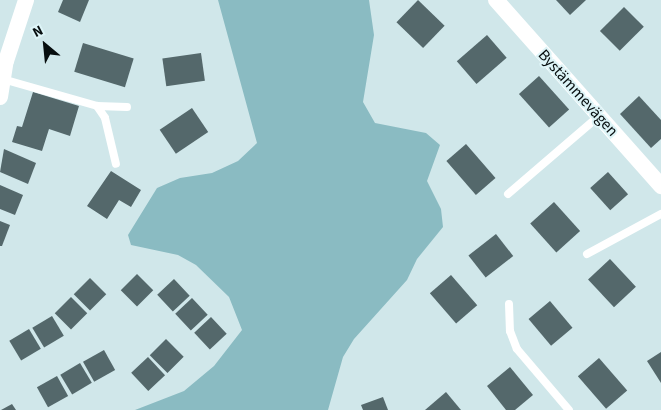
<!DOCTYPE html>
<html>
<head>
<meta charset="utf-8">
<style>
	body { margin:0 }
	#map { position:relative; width:661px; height:410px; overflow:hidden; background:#d0e7ea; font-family:"Source Sans 3",sans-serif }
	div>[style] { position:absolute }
	.green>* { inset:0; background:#8abbc2 }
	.building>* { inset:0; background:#54686b; transform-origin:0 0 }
	.lane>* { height:8px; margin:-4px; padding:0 4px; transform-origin:4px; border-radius:4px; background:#fff }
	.street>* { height:16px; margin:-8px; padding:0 8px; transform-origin:8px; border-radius:8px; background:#fff }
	span { translate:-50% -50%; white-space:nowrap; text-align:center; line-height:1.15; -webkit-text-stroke:4px #ddf4f7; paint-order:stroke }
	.street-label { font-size:16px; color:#070e0f }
	.north { position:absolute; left:20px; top:20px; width:50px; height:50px; -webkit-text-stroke:4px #ddf4f7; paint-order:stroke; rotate:332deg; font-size:14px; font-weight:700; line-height:20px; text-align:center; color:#070e0f }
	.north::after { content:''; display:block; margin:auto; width:18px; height:22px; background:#070e0f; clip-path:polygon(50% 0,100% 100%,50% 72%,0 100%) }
</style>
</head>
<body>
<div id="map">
	<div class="green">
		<div style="clip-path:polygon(218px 0,369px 0,374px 35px,363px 102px,375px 123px,426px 133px,440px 145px,427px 181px,441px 209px,443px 227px,417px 259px,407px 280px,354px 339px,343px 357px,328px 410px,135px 410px,184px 391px,214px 366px,242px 330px,229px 297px,196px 265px,178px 255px,131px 245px,128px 235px,157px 188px,180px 178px,212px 173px,238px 161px,257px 143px)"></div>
	</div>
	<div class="building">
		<div style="clip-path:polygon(63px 0,89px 0,80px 22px,58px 12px)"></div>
		<div style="left:418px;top:0;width:37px;height:31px;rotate:44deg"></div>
		<div style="clip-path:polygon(556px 0,586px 0,570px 15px)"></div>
		<div style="left:624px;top:7px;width:28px;height:34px;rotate:45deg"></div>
		<div style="left:487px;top:35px;width:30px;height:40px;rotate:49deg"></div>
		<div style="left:83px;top:43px;width:53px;height:30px;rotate:17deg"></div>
		<div style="left:201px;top:53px;width:28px;height:39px;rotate:82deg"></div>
		<div style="left:539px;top:76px;width:45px;height:27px;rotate:48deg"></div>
		<div style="clip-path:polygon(33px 92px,79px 106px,70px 136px,49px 129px,42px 151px,12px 142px,17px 126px,22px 127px)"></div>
		<div style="clip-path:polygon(639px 96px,661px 120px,661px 139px,651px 148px,620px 114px)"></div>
		<div style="left:192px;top:108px;width:29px;height:39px;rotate:56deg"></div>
		<div style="left:466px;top:144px;width:45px;height:26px;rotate:49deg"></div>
		<div style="clip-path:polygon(4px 149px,36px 163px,28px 184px,0 172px)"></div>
		<div style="clip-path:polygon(111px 171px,141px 190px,131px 207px,119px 200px,107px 219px,87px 206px)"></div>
		<div style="left:608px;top:172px;width:30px;height:24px;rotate:48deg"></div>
		<div style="clip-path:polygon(0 185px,23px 195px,15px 215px,0 209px)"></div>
		<div style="left:554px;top:202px;width:39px;height:32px;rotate:48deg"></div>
		<div style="clip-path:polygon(0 221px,10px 225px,2px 246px,0 246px)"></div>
		<div style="left:496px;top:234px;width:28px;height:35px;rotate:52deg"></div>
		<div style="left:610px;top:259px;width:38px;height:30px;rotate:47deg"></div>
		<div style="left:137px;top:274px;width:23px;height:23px;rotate:45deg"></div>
		<div style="left:451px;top:275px;width:40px;height:28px;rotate:49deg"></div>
		<div style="left:90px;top:278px;width:23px;height:23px;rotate:45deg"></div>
		<div style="left:174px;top:279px;width:23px;height:23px;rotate:47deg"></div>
		<div style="left:71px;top:297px;width:23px;height:23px;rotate:45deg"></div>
		<div style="left:192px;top:298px;width:23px;height:23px;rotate:47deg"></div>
		<div style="left:550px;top:301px;width:35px;height:28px;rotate:50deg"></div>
		<div style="left:52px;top:316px;width:23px;height:23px;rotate:59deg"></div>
		<div style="left:211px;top:317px;width:23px;height:23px;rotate:47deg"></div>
		<div style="left:29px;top:329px;width:23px;height:23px;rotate:59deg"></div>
		<div style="left:166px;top:339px;width:25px;height:23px;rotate:45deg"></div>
		<div style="left:104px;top:350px;width:23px;height:24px;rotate:61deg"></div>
		<div style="clip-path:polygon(661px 352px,661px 383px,647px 361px)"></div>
		<div style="left:148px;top:357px;width:25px;height:23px;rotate:47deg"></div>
		<div style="left:599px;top:358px;width:43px;height:28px;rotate:49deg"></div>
		<div style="left:80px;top:363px;width:23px;height:23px;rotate:59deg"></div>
		<div style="clip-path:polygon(510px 367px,533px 395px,515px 410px,506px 410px,487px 386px)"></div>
		<div style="left:57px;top:376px;width:23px;height:23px;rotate:61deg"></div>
		<div style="clip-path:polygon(446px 392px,461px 410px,425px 410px)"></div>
		<div style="clip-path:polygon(383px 397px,388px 410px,363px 410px,361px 405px)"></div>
		<div style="clip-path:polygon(12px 404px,16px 410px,1px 410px)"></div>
	</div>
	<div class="lane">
		<div style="left:6px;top:80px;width:95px;rotate:15.9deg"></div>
		<div style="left:97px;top:106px;width:30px;rotate:2deg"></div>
		<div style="left:97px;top:106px;width:14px;rotate:56deg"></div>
		<div style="left:105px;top:118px;width:47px;rotate:76.6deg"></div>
		<div style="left:508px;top:194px;width:120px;rotate:-40.6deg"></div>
		<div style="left:587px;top:254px;width:84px;rotate:-28.4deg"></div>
		<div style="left:509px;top:304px;width:27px;rotate:88deg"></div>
		<div style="left:510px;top:331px;width:19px;rotate:69deg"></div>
		<div style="left:517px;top:349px;width:80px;rotate:49.6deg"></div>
	</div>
	<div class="street">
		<div style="left:496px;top:0;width:249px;rotate:48.4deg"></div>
		<div style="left:0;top:97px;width:36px;rotate:-81deg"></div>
		<div style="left:6px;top:61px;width:64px;rotate:-71.8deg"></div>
	</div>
	<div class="street-label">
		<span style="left:578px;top:93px;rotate:48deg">Bystämmevägen</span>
	</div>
	<div class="north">N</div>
</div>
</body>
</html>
